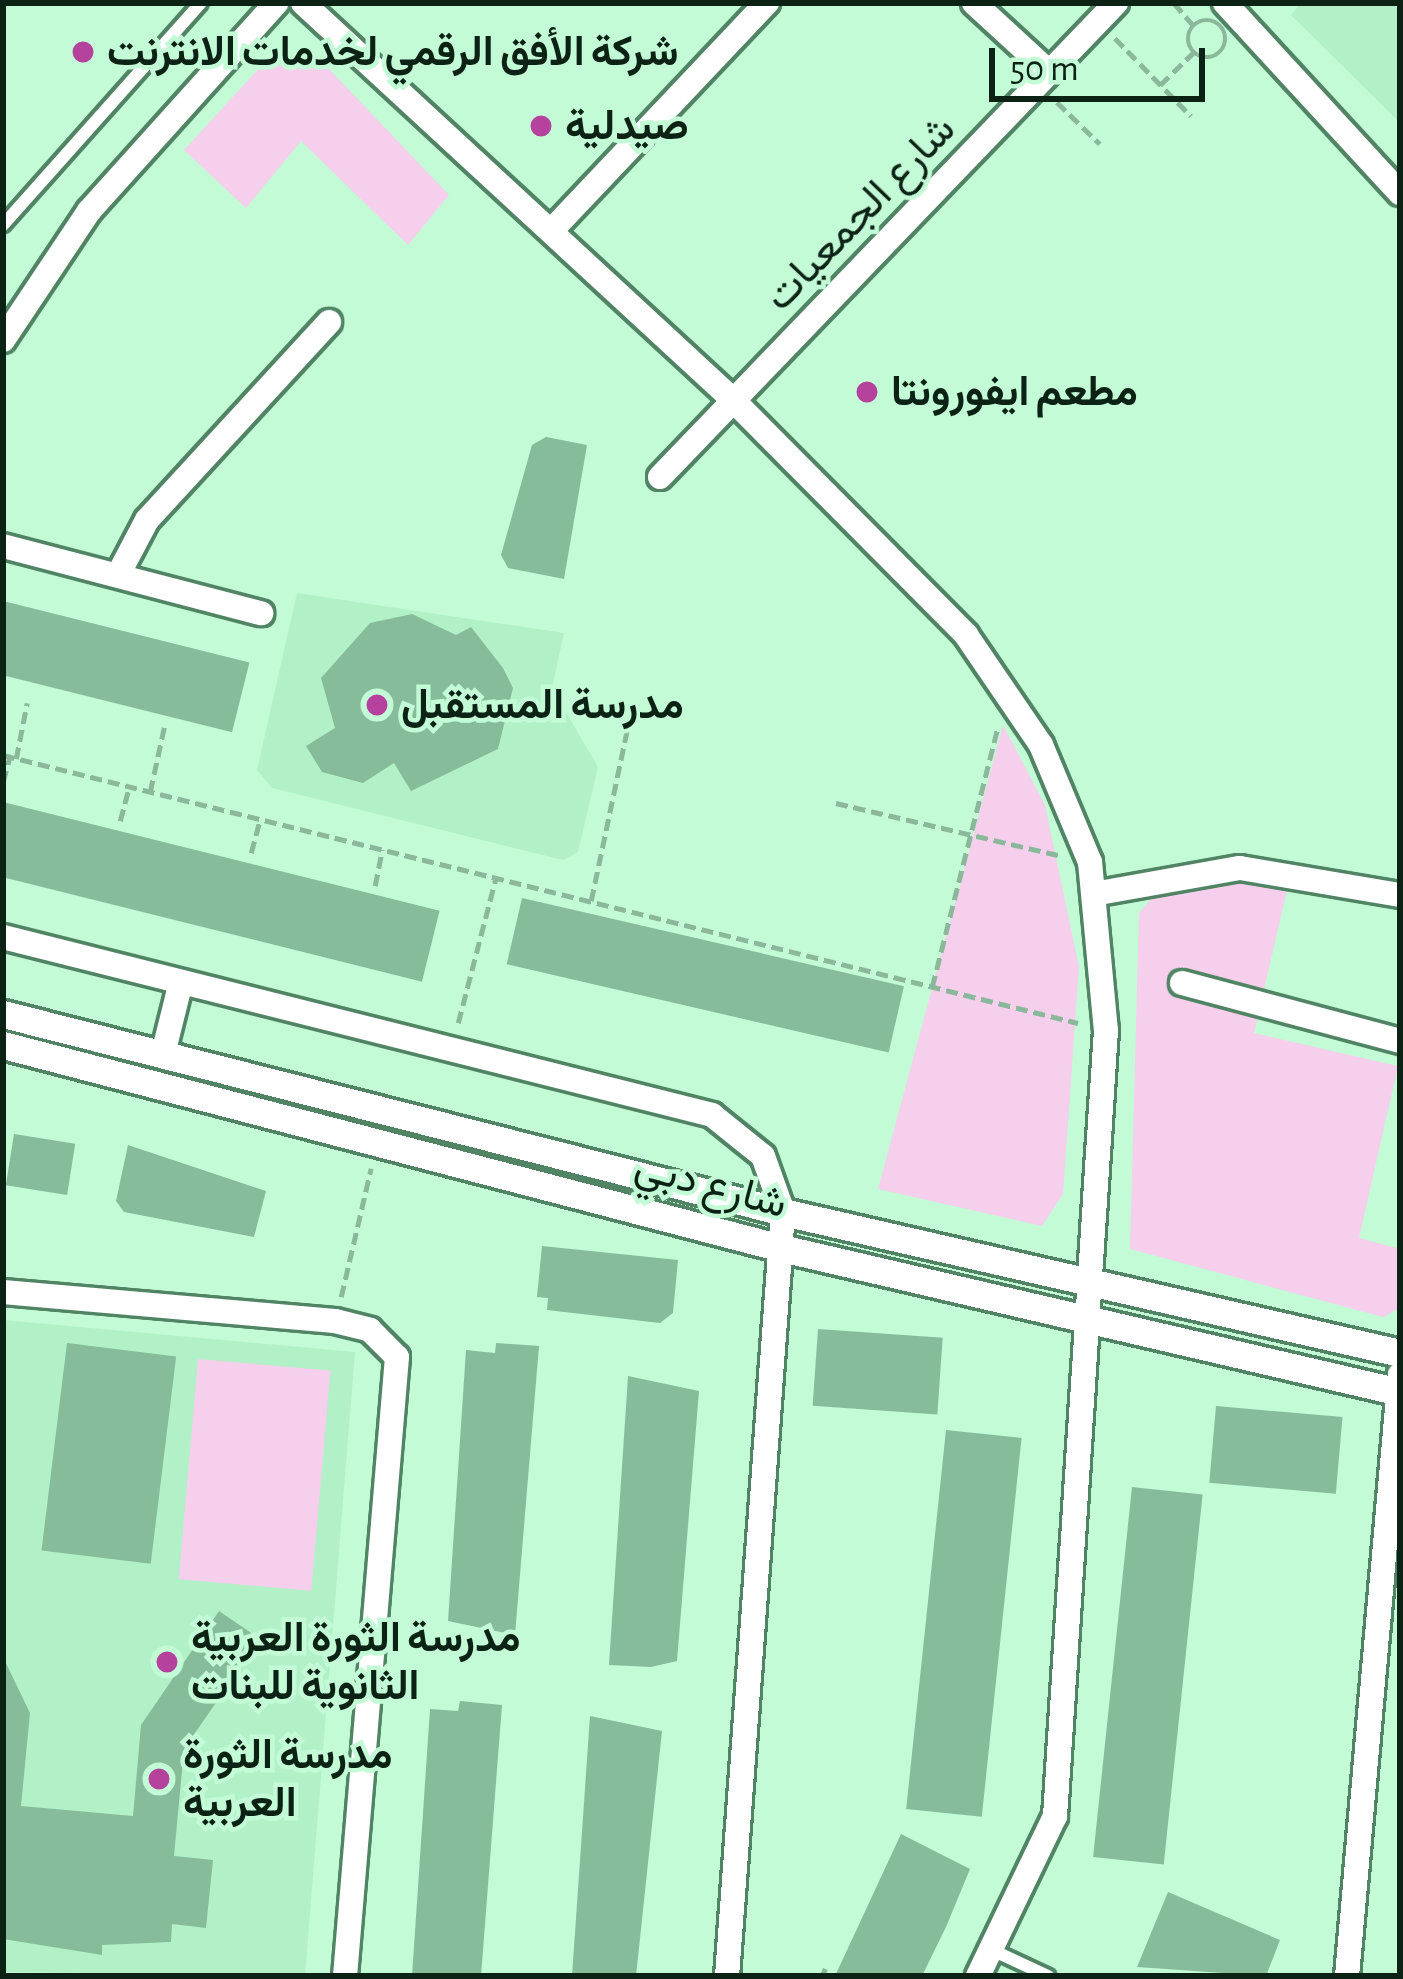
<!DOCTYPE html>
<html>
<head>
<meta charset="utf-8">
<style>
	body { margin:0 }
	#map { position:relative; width:1403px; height:1979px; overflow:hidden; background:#c3fbd7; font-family:"Alegreya Sans",Vazirmatn,sans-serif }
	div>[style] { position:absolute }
	.built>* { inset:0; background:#b2f1c8 }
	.green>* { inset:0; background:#f5cfeb; transform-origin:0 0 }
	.building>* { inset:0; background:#86bc9a; transform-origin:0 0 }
	.path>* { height:4.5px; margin-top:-2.25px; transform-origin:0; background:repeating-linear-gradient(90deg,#8bb89b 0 12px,transparent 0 18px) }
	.path>.ring { margin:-2.25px; padding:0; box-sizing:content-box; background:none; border:4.5px solid #8bb89b; border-radius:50% }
	.roads { filter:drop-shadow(3px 0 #508464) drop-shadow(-3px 0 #508464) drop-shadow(0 3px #508464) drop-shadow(0 -3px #508464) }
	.service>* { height:12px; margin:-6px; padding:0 6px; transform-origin:6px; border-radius:6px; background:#fff }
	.minor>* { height:24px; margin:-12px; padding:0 12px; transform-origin:12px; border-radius:12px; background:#fff }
	.tertiary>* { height:27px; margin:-13.5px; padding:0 13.5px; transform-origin:13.5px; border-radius:13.5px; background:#fff }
	.dots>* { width:33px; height:33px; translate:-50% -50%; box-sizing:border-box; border:6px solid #c3fbd7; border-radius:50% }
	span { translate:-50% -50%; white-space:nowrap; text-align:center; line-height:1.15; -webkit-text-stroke:9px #c3fbd7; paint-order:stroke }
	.poi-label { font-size:42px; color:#0c2215; font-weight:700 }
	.left { translate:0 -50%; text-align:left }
	.street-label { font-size:42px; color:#0c2215 }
	.frame { position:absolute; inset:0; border:6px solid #0c2215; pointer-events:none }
	.scale { position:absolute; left:989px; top:48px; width:216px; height:54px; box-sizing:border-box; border:6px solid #0c2215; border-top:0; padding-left:15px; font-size:36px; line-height:42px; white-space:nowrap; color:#0c2215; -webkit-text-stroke:9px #c3fbd7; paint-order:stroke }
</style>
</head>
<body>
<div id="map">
	<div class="built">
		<div style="clip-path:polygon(1301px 3px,1400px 3px,1400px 123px,1291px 15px)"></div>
		<div style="clip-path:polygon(297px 593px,564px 633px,552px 688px,598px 767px,578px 852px,563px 860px,272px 788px,257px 770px)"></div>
		<div style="clip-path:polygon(3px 1320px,355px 1352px,305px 1976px,3px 1972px)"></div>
	</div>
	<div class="green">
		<div style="clip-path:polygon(310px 49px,449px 195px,408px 245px,301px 141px,246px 208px,184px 150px,272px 54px)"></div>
		<div style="clip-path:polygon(1003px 725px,1045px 805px,1079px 967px,1063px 1194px,1042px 1226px,878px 1189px)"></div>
		<div style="clip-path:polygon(1244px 881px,1287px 890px,1254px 1033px,1398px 1066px,1359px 1238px,1400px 1249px,1400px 1308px,1383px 1317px,1130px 1249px,1139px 913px,1153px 897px)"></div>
		<div style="left:198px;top:1359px;width:133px;height:221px;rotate:5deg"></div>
	</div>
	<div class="building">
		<div style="clip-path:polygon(546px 437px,587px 445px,564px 579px,508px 568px,501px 555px,532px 445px)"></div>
		<div style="left:3px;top:601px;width:254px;height:72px;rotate:14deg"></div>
		<div style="clip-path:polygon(412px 614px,456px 635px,471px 627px,503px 668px,513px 688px,498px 749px,411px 791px,394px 763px,363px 783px,322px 772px,306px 746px,335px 728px,321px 678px,370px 623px)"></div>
		<div style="left:3px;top:802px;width:450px;height:73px;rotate:14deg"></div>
		<div style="left:522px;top:898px;width:392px;height:68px;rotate:13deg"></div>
		<div style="left:14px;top:1134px;width:62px;height:52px;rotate:9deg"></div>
		<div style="clip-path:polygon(128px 1145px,266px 1191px,254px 1237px,124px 1212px,116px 1201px)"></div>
		<div style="clip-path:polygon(542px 1246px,678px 1260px,673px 1313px,660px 1323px,547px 1310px,548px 1298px,537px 1297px)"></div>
		<div style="left:818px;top:1329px;width:125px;height:77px;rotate:4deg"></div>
		<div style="left:67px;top:1343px;width:110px;height:209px;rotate:7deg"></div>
		<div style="clip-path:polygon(496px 1343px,539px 1346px,515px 1635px,448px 1621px,466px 1350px,495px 1353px)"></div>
		<div style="clip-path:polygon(628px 1376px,699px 1391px,677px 1661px,651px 1667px,609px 1665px)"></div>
		<div style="left:1216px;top:1406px;width:127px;height:77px;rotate:5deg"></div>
		<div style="left:946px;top:1430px;width:76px;height:381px;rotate:6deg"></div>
		<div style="left:1132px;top:1487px;width:71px;height:372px;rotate:6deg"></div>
		<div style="clip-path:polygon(219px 1611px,260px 1639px,184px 1749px,174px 1856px,213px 1860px,206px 1928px,172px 1924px,171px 1942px,102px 1945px,102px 1955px,3px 1939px,3px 1657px,30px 1713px,21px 1806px,133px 1816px,141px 1725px)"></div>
		<div style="clip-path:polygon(460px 1701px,502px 1705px,481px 1976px,412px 1976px,430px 1709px,458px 1711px)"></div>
		<div style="clip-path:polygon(590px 1716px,662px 1731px,636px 1976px,572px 1976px)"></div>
		<div style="clip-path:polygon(901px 1834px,970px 1869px,946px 1927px,922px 1976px,835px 1976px)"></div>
		<div style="clip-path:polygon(1168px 1892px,1280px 1940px,1266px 1976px,1137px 1967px)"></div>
	</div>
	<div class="path">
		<div style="left:1174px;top:3px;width:30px;rotate:49deg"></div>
		<div class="ring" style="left:1188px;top:20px;width:33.5px;height:33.5px"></div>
		<div style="left:1115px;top:38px;width:109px;rotate:45.7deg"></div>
		<div style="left:1160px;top:85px;width:46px;rotate:-44.1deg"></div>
		<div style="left:1057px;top:102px;width:60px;rotate:44.3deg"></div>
		<div style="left:3px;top:755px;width:1108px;rotate:14deg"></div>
		<div style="left:16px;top:759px;width:57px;rotate:-78.9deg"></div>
		<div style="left:3px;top:782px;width:24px;rotate:-75deg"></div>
		<div style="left:150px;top:792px;width:66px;rotate:-77.7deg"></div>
		<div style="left:836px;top:803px;width:228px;rotate:13.2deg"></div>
		<div style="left:120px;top:821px;width:35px;rotate:-75deg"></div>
		<div style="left:251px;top:853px;width:35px;rotate:-75deg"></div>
		<div style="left:375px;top:886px;width:37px;rotate:-79deg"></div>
		<div style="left:591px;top:901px;width:184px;rotate:-78.1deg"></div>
		<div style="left:932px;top:987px;width:265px;rotate:-75.8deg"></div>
		<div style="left:458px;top:1023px;width:151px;rotate:-75.4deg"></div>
		<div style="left:341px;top:1297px;width:132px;rotate:-76.9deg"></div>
		<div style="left:822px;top:1976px;width:8px;rotate:-67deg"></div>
	</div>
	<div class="roads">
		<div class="service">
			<div style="left:3px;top:225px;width:297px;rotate:-48.3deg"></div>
			<div style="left:992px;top:1950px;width:62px;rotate:24.9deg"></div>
		</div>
		<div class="minor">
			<div style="left:303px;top:3px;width:585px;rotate:42.71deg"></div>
			<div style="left:733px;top:400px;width:331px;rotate:45.2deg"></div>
			<div style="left:966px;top:635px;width:133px;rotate:55.7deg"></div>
			<div style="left:1041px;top:745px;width:127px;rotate:67.3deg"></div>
			<div style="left:1090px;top:862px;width:169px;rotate:84.6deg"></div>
			<div style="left:1106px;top:1030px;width:788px;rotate:93.71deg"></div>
			<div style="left:1055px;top:1816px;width:178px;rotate:115.7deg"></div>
			<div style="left:974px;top:3px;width:102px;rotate:42.6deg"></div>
			<div style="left:1225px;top:3px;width:258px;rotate:47.4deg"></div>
			<div style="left:552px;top:230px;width:313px;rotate:-46.6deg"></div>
			<div style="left:3px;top:340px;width:155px;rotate:-56.3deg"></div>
			<div style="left:89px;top:211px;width:280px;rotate:-48deg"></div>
			<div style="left:660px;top:477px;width:658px;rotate:-46.11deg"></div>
			<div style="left:3px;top:546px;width:267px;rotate:14.6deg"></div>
			<div style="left:118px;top:575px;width:62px;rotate:-62.2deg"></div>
			<div style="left:147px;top:520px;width:269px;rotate:-47.4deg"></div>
			<div style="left:1099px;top:893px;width:143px;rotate:-10.1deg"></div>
			<div style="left:1240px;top:868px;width:162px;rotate:9.6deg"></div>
			<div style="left:3px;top:937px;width:731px;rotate:14.09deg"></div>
			<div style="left:712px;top:1115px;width:65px;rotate:38.8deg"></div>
			<div style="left:763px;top:1156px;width:59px;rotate:70.3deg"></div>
			<div style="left:783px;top:1212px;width:766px;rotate:94.19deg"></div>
			<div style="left:1182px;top:983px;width:226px;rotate:14.9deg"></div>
			<div style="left:163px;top:1054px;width:74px;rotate:-76deg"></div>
			<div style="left:3px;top:1292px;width:333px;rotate:5deg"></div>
			<div style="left:335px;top:1321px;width:36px;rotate:14deg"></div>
			<div style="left:370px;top:1330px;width:38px;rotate:45deg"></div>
			<div style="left:397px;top:1357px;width:621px;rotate:94.8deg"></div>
			<div style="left:1347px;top:1976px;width:604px;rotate:-84.97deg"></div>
		</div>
		<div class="tertiary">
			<div style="left:3px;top:1014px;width:805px;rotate:14.24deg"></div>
			<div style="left:783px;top:1212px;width:633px;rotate:12.87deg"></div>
			<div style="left:3px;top:1045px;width:804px;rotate:14.62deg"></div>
			<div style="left:781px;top:1248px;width:636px;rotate:13.1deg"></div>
		</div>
	</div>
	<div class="dots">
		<div style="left:83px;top:52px;background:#b5439e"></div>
		<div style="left:541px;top:126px;background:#b5439e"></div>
		<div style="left:867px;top:392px;background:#b5439e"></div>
		<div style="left:377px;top:705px;background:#b5439e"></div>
		<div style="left:167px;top:1662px;background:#b5439e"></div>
		<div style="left:159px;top:1779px;background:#b5439e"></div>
	</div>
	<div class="poi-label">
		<span class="left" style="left:107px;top:52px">شركة الأفق الرقمي لخدمات الانترنت</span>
		<span class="left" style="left:565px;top:126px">صيدلية</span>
		<span class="left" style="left:891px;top:392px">مطعم ايفورونتا</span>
		<span class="left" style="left:401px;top:705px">مدرسة المستقبل</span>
		<span class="left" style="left:191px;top:1662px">مدرسة الثورة العربية<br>الثانوية للبنات</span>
		<span class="left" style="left:183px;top:1779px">مدرسة الثورة<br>العربية</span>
	</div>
	<div class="street-label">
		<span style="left:860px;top:213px;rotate:-46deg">شارع الجمعيات</span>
		<span style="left:711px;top:1185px;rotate:15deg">شارع دبي</span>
	</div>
	<div class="frame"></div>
	<div class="scale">50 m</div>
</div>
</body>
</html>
